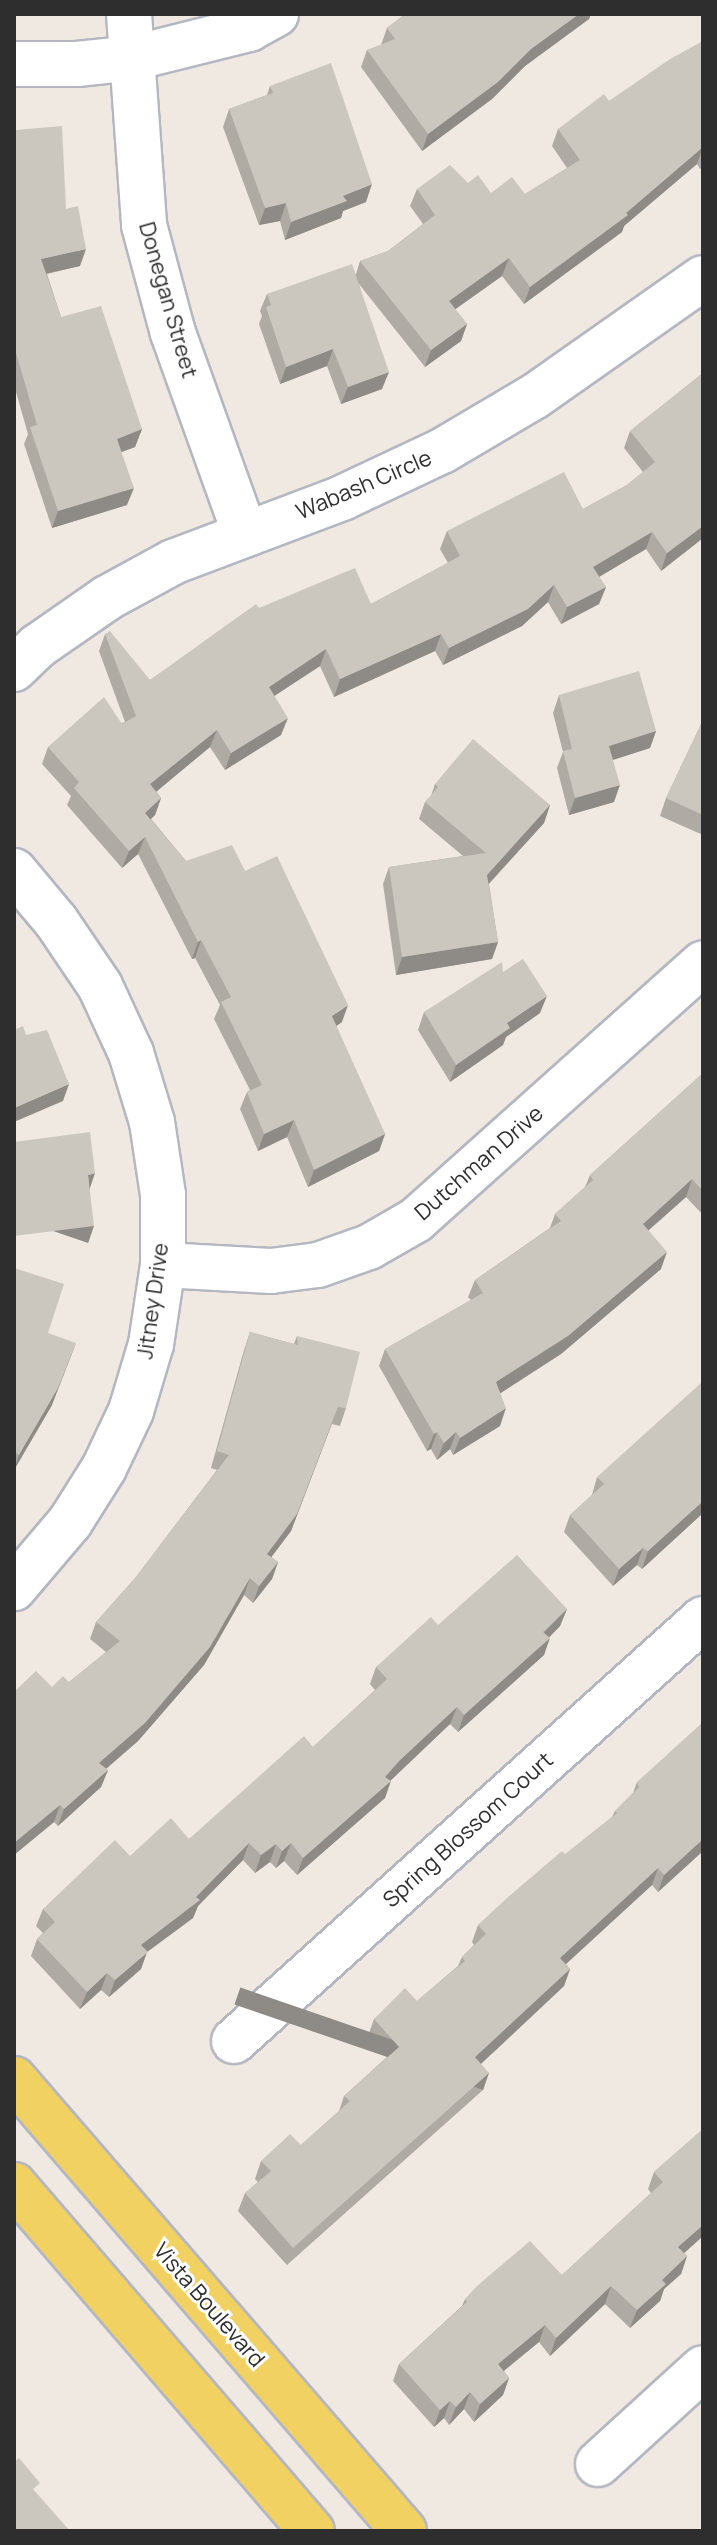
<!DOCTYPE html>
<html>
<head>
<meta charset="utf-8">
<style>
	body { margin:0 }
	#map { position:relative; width:717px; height:2545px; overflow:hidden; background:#efe9e1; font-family:Manrope,sans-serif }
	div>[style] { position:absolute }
	.roads { filter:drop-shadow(2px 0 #b4b7c1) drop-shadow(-2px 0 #b4b7c1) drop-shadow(0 2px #b4b7c1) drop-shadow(0 -2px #b4b7c1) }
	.minor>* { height:44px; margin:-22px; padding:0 22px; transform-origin:22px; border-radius:22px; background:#fff }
	.major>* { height:44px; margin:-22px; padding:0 22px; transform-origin:22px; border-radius:22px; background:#f2d163 }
	.wall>* { inset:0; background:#afaba4 }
	.shaded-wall>* { inset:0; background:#8e8b86; transform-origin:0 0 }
	.building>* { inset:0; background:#cbc7bf }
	span { translate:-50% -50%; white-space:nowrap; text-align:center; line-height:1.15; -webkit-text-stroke:6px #fff; paint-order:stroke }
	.street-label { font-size:22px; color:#2e2e2e }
	.frame { position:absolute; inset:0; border:16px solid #2e2e2e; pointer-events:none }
</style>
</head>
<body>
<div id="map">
	<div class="roads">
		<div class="minor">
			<div style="left:129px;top:14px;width:212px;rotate:85.9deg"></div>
			<div style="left:144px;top:225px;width:112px;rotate:75deg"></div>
			<div style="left:173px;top:333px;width:214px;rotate:70.3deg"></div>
			<div style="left:14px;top:64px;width:63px"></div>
			<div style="left:77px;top:64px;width:56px;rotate:-6.1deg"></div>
			<div style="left:133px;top:58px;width:120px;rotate:-14deg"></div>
			<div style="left:249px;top:29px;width:31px;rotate:-29deg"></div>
			<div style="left:14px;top:669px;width:33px;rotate:-44deg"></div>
			<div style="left:38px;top:646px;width:84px;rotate:-34.8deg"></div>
			<div style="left:107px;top:598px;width:75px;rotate:-28.6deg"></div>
			<div style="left:173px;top:562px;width:181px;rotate:-20.7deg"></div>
			<div style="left:342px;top:498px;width:110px;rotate:-25.2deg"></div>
			<div style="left:442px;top:451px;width:108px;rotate:-30.6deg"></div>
			<div style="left:535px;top:396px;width:205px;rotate:-35.1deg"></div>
			<div style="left:14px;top:871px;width:65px;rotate:50deg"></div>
			<div style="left:56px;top:921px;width:78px;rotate:55.9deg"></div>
			<div style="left:100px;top:986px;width:74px;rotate:65.2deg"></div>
			<div style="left:131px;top:1053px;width:72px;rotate:73.1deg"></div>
			<div style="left:152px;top:1122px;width:74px;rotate:81.4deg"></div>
			<div style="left:163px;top:1195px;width:70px;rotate:90deg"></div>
			<div style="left:163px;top:1265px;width:80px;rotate:98.6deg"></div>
			<div style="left:151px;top:1344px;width:70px;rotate:106.6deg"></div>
			<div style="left:131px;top:1411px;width:63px;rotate:115.3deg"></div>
			<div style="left:104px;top:1468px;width:64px;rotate:122.2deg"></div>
			<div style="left:70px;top:1522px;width:87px;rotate:130.3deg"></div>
			<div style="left:163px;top:1265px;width:108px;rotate:3.2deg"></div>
			<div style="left:271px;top:1271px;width:47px;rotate:-7.3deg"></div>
			<div style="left:318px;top:1265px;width:54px;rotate:-19.4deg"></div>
			<div style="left:369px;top:1247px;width:54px;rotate:-29.9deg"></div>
			<div style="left:416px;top:1220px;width:385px;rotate:-41.8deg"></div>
			<div style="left:234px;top:2041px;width:631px;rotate:-41.98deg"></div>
			<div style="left:598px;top:2464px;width:142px;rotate:-42.4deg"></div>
		</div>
		<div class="major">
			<div style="left:14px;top:2079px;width:597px;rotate:49.21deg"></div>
			<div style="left:14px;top:2185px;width:457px;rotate:49.3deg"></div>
		</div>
	</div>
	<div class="wall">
		<div style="clip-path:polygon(405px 14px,591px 14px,589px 19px,525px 66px,492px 99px,422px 151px,361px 67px,367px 50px,381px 45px,387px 28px)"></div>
		<div style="clip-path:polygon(703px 41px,703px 167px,700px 169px,697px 164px,624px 226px,622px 232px,524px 304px,502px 276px,455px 309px,467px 324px,461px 341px,425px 367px,359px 284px,382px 389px,341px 404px,327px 366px,280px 384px,259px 324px,262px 316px,260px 311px,267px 294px,356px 274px,360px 261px,388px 251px,423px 224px,410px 206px,417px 189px,468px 183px,491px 193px,525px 194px,567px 168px,552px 146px,558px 129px,609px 101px)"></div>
		<div style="clip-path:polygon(270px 86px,366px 202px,343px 211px,341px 218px,285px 240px,280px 221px,259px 225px,223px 127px,229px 109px,267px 95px)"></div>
		<div style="clip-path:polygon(14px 121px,16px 130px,66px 209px,80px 266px,47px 274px,61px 317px,142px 429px,135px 447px,121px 452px,127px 505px,52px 528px,24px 444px,28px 434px,14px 385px)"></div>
		<div style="clip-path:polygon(703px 373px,703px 538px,661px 571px,646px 549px,599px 577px,606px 587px,599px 604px,561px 624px,548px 602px,522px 626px,443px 665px,435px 651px,334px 697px,320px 666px,274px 696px,281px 735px,225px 770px,210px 747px,156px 791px,161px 798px,155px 815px,151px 819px,186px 861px,245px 871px,342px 1022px,336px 1026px,385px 1134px,379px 1151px,308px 1187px,287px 1137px,258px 1151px,240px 1109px,247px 1092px,250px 1090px,214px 1019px,220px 1005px,195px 958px,192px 959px,138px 854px,122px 868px,67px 805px,71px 796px,42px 764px,48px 747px,125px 722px,99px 651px,105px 634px,150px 680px,259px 608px,371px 604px,448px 563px,440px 549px,447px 531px,583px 509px,627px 485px,643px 472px,624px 448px,630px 431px)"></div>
		<div style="clip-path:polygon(559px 695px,656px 731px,650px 748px,613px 760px,614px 802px,569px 815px,557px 768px,563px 752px,553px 713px)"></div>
		<div style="clip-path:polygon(703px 720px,703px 835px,660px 816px,666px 798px)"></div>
		<div style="clip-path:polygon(435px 784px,550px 805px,544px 823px,489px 884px,498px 942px,492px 959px,396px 975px,383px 884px,389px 867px,463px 856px,419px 819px,425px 802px,431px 796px)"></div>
		<div style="clip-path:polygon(503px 972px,540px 1013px,506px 1037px,503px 1045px,450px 1082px,418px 1030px,424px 1012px)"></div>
		<div style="clip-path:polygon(703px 1073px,703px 1215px,686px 1197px,648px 1231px,661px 1269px,561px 1354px,500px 1393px,500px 1426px,453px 1455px,450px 1449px,437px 1460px,431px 1449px,427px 1451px,379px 1366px,385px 1349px,471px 1300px,468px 1297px,475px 1280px,550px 1228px,555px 1214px,585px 1187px,590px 1175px)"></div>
		<div style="clip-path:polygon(14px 1268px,48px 1333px,52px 1405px,14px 1470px)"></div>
		<div style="clip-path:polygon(250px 1332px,294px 1344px,297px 1336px,346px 1408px,340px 1426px,332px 1424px,291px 1531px,271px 1557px,278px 1562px,272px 1579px,253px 1603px,244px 1595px,204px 1665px,138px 1741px,106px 1769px,108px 1770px,101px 1787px,58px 1826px,54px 1822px,14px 1855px,14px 1692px,52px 1687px,69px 1682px,106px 1652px,90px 1639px,96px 1622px,136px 1577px,217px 1470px,211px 1468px,244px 1350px)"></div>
		<div style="clip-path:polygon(597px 1477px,703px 1513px,642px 1569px,637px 1565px,613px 1586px,564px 1532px,570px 1515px,592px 1495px)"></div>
		<div style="clip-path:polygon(567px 1609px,560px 1626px,549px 1637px,544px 1655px,458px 1732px,450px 1724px,393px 1778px,390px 1781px,385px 1798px,297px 1875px,284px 1861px,276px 1868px,270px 1862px,255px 1873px,243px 1860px,198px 1906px,193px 1918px,147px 1952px,141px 1969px,109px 1997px,101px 1990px,80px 2009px,31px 1956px,37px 1939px,43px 1933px,36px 1926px,43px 1909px,130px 1856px,189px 1839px,313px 1747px,375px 1690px,370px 1684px,376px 1667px,438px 1625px)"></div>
		<div style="clip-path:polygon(637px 1782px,703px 1851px,658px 1892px,652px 1885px,566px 1964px,570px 1969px,564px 1986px,481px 2064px,483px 2090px,287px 2265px,238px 2211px,245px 2193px,258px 2182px,255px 2179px,261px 2161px,301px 2145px,339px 2111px,344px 2096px,387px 2057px,368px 2036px,374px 2019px,417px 2001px,458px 1966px,462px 1957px,474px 1945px,472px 1942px,478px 1925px,612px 1817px,615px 1811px,633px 1793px)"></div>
		<div style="clip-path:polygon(703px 2129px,703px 2236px,684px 2253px,687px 2256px,681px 2274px,664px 2289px,660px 2301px,630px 2328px,605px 2304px,550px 2356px,539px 2342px,504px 2371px,509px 2378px,503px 2395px,474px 2422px,464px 2409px,449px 2425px,444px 2418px,434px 2427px,393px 2381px,399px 2364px,462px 2306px,465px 2299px,562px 2275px,651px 2193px,648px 2189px,654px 2172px)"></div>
	</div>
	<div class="shaded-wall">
		<div style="clip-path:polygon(579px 14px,591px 14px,589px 19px,525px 66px,492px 99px,422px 151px,428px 134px,531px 49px)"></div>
		<div style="clip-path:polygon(703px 147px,697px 164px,624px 226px,622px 232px,524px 304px,530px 287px,626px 213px)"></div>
		<div style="clip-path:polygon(372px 184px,366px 202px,343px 211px,341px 218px,285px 240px,291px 222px,343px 196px)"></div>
		<div style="clip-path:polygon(286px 203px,280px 221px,259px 225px,265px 208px)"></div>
		<div style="clip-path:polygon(86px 249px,80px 266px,35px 276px,41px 259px)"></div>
		<div style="clip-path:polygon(509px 258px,502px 276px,443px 318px,449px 301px)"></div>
		<div style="clip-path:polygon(467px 324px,461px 341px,425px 367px,431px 350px)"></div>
		<div style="clip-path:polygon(333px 349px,327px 366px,280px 384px,286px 367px)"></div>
		<div style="clip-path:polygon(389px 372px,382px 389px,341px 404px,348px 387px)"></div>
		<div style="clip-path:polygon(142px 429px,135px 447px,111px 456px,117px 439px)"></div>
		<div style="clip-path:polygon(134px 488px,127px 505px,52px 528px,58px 511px)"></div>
		<div style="clip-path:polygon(703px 526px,703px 538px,661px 571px,667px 553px)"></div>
		<div style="clip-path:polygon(652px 532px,646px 549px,587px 584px,593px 567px)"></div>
		<div style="clip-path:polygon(554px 585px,548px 602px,522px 626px,443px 665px,449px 648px)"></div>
		<div style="clip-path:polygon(606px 587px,599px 604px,561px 624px,567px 607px)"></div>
		<div style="clip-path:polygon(441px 634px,435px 651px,334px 697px,340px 679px)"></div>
		<div style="clip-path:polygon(326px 649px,320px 666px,262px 704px,269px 687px)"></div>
		<div style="clip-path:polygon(288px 718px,281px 735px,225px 770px,231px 753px)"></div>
		<div style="clip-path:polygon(217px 730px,210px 747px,144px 802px,150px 784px)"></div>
		<div style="clip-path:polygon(656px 731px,650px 748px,603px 763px,609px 746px)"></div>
		<div style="clip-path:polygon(620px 785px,614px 802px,569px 815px,575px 798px)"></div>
		<div style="clip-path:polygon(161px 798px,155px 815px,139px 830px,145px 813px)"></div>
		<div style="clip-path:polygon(550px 805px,544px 823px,481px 892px,487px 875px)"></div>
		<div style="clip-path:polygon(145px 837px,138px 854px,122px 868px,129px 851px)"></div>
		<div style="clip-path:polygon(201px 940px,195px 958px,192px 959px,198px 942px)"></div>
		<div style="clip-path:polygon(498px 942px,492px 959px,396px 975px,402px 957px)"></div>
		<div style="clip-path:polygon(547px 996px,540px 1013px,506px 1037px,503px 1045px,450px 1082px,456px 1065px,507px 1023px)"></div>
		<div style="clip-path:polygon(348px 1005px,342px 1022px,326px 1033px,332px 1016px)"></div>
		<div style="clip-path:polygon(69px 1084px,63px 1101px,14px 1122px,14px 1108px)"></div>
		<div style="clip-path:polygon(294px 1120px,287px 1137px,258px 1151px,264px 1134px)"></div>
		<div style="clip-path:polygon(385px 1134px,379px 1151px,308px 1187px,314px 1170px)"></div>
		<div style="clip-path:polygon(95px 1173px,89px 1191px,88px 1175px)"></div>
		<div style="clip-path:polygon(692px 1179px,686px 1197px,636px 1241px,643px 1224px)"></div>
		<div style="left:94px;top:1226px;width:18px;height:81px;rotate:109deg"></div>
		<div style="clip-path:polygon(667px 1252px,661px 1269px,561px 1354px,490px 1400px,496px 1382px)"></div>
		<div style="clip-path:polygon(76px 1343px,52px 1405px,14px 1470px,19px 1455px)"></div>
		<div style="clip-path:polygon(338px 1407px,291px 1531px,261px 1571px,267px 1554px)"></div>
		<div style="clip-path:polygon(506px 1408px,500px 1426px,453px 1455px,460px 1438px)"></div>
		<div style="clip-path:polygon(437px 1432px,431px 1449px,427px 1451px,434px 1434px)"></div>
		<div style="clip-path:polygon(456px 1432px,450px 1449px,437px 1460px,444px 1443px)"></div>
		<div style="clip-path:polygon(703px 1501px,703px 1513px,642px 1569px,648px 1551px)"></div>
		<div style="clip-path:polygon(643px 1548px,637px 1565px,613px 1586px,619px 1569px)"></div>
		<div style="clip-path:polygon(278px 1562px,272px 1579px,253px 1603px,259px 1586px)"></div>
		<div style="clip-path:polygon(250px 1578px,244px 1595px,204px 1665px,138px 1741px,93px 1780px,99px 1763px)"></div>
		<div style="clip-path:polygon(567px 1609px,560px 1626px,540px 1647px,550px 1638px,544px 1655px,458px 1732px,464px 1715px)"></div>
		<div style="clip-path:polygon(457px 1707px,450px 1724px,387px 1784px,391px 1781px,385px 1798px,297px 1875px,303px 1858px,385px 1777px,399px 1761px)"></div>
		<div style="clip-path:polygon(108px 1770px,101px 1787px,58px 1826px,64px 1809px)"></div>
		<div style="clip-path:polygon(60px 1805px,54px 1822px,14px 1855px,14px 1843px)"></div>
		<div style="clip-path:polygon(703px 1839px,703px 1851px,658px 1892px,664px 1875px)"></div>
		<div style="clip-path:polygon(249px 1843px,243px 1860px,198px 1906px,193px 1918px,147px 1952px,141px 1969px,109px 1997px,115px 1980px,141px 1945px,196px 1897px)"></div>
		<div style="clip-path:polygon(291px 1843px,284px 1861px,276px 1868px,282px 1851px)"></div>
		<div style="clip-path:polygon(276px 1844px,270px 1862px,255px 1873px,261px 1855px)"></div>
		<div style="clip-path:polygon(658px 1868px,652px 1885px,554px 1975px,560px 1958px)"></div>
		<div style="clip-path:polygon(570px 1969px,564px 1986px,469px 2075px,475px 2057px)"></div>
		<div style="clip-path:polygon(107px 1973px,101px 1990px,80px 2009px,87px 1992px)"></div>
		<div style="left:489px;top:2073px;width:18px;height:263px;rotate:109deg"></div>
		<div style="clip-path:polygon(703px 2225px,703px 2236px,672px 2264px,678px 2247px)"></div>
		<div style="clip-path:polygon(687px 2256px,681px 2274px,664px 2289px,660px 2301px,630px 2328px,637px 2310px,662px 2280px)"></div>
		<div style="clip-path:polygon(611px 2286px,605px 2304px,550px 2356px,556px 2338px)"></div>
		<div style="clip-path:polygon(545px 2325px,539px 2342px,491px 2381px,498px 2364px)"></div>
		<div style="clip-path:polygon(509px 2378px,503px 2395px,474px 2422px,480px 2404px)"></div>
		<div style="clip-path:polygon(470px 2392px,464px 2409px,449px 2425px,456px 2407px)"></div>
		<div style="clip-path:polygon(450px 2401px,444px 2418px,434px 2427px,440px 2410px)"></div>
	</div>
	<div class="building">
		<div style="clip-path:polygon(405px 14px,579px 14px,531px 49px,498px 82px,428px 134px,367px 50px,395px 39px,387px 28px)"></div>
		<div style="clip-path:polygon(703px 41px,703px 147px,626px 213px,628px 215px,530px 287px,509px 258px,449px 301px,467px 324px,431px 350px,360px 261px,388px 251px,435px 215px,417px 189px,450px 165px,468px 183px,478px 175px,491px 193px,512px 177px,525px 194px,580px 160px,558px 129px,604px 94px,609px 101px,670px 59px)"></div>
		<div style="clip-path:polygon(331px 63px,372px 184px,343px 196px,347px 201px,291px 222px,286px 203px,265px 208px,229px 109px,273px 93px,270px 86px)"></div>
		<div style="clip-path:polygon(14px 121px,16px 121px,16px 130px,62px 126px,66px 209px,78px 206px,86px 249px,41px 259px,61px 317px,101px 306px,142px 429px,117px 439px,134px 488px,58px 511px,30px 427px,37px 425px,14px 346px)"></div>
		<div style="clip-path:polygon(352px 264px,389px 372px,348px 387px,333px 349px,286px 367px,266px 307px,271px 305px,267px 294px)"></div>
		<div style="clip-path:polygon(703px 373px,703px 526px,667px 553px,652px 532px,593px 567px,606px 587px,567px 607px,554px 585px,528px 609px,449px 648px,441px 634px,340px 679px,326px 649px,269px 687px,288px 718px,231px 753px,217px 730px,150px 784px,161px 798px,145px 813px,186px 861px,232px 845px,245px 871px,277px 856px,348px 1005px,332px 1016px,385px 1134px,314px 1170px,294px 1120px,264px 1134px,247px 1092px,262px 1085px,221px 1002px,231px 997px,201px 940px,198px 942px,145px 837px,129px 851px,74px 788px,79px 782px,48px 747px,104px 697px,122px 724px,136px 716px,105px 634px,110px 631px,150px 680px,256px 604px,259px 608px,355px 568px,371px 604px,460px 556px,447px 531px,564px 472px,583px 509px,627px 485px,655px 462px,630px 431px)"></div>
		<div style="clip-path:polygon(639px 671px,656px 731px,609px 746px,620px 785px,575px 798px,563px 751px,572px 749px,559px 695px)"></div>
		<div style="clip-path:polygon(703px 720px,703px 815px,666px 798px)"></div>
		<div style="clip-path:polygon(473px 739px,550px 805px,487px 875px,498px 942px,402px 957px,389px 867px,486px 853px,425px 802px,438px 787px,435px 784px)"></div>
		<div style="clip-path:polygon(523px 959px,547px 996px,507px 1023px,510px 1028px,456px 1065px,424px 1012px,502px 962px,503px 972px)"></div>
		<div style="clip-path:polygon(23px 1026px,26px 1035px,47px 1030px,69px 1084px,14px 1108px,14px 1030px)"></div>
		<div style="clip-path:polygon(703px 1073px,703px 1191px,692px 1179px,643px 1224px,667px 1252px,568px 1336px,496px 1382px,506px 1408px,460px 1438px,456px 1432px,444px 1443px,437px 1432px,434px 1434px,385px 1349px,483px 1293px,475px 1280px,561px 1221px,555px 1214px,593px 1180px,590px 1175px)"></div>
		<div style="clip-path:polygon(90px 1132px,95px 1173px,88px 1175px,94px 1226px,14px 1236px,14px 1142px)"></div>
		<div style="clip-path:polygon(14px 1268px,64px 1284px,48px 1333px,76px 1343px,58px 1388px,19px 1455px,14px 1451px)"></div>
		<div style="clip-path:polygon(250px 1332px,298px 1345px,297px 1336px,360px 1352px,346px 1408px,338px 1407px,297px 1514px,267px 1554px,278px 1562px,259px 1586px,250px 1578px,210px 1647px,145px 1723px,99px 1763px,108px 1770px,64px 1809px,60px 1805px,14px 1843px,14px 1692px,36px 1671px,52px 1687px,63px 1676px,69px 1682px,120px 1641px,96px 1622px,136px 1577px,229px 1455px,217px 1451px)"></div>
		<div style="clip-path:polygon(701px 1383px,703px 1385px,703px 1501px,648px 1551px,643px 1548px,619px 1569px,570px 1515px,604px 1484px,597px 1477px)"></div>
		<div style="clip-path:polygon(517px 1555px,567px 1609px,543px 1632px,550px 1638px,464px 1715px,457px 1707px,399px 1761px,385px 1777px,391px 1781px,303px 1858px,291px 1843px,282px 1851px,276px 1844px,261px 1855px,249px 1843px,196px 1897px,200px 1900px,141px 1945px,148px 1952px,115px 1980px,107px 1973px,87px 1992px,37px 1939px,55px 1922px,43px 1909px,115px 1840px,130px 1856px,171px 1818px,189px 1839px,304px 1736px,313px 1747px,387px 1679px,376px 1667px,431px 1617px,438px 1625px)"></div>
		<div style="clip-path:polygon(703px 1722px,703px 1839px,664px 1875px,658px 1868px,560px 1958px,570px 1969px,475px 2057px,489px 2073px,293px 2248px,245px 2193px,271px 2171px,261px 2161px,290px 2134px,301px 2145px,350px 2101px,344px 2096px,399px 2047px,374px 2019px,405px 1988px,417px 2001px,465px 1961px,462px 1957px,486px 1934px,478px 1925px,507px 1898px,562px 1851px,565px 1854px,617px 1813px,615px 1811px,639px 1787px,637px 1782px)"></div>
		<div style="clip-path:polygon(703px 2129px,703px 2225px,678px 2247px,687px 2256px,662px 2280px,666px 2284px,637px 2310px,611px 2286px,556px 2338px,545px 2325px,498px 2364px,509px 2378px,480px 2404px,470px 2392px,456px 2407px,450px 2401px,440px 2410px,399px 2364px,467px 2302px,465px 2299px,477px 2286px,530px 2241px,562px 2275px,663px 2182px,654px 2172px)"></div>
		<div style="clip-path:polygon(19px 2458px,40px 2483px,33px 2489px,70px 2531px,14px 2531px,14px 2462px)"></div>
	</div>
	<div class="street-label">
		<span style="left:168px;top:300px;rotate:74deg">Donegan Street</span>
		<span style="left:364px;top:485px;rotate:-23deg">Wabash Circle</span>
		<span style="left:479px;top:1163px;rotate:-41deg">Dutchman Drive</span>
		<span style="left:153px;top:1301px;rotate:-82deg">Jitney Drive</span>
		<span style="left:468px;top:1830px;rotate:-42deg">Spring Blossom Court</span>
		<span style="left:209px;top:2305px;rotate:49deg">Vista Boulevard</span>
	</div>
	<div class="frame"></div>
</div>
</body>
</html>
